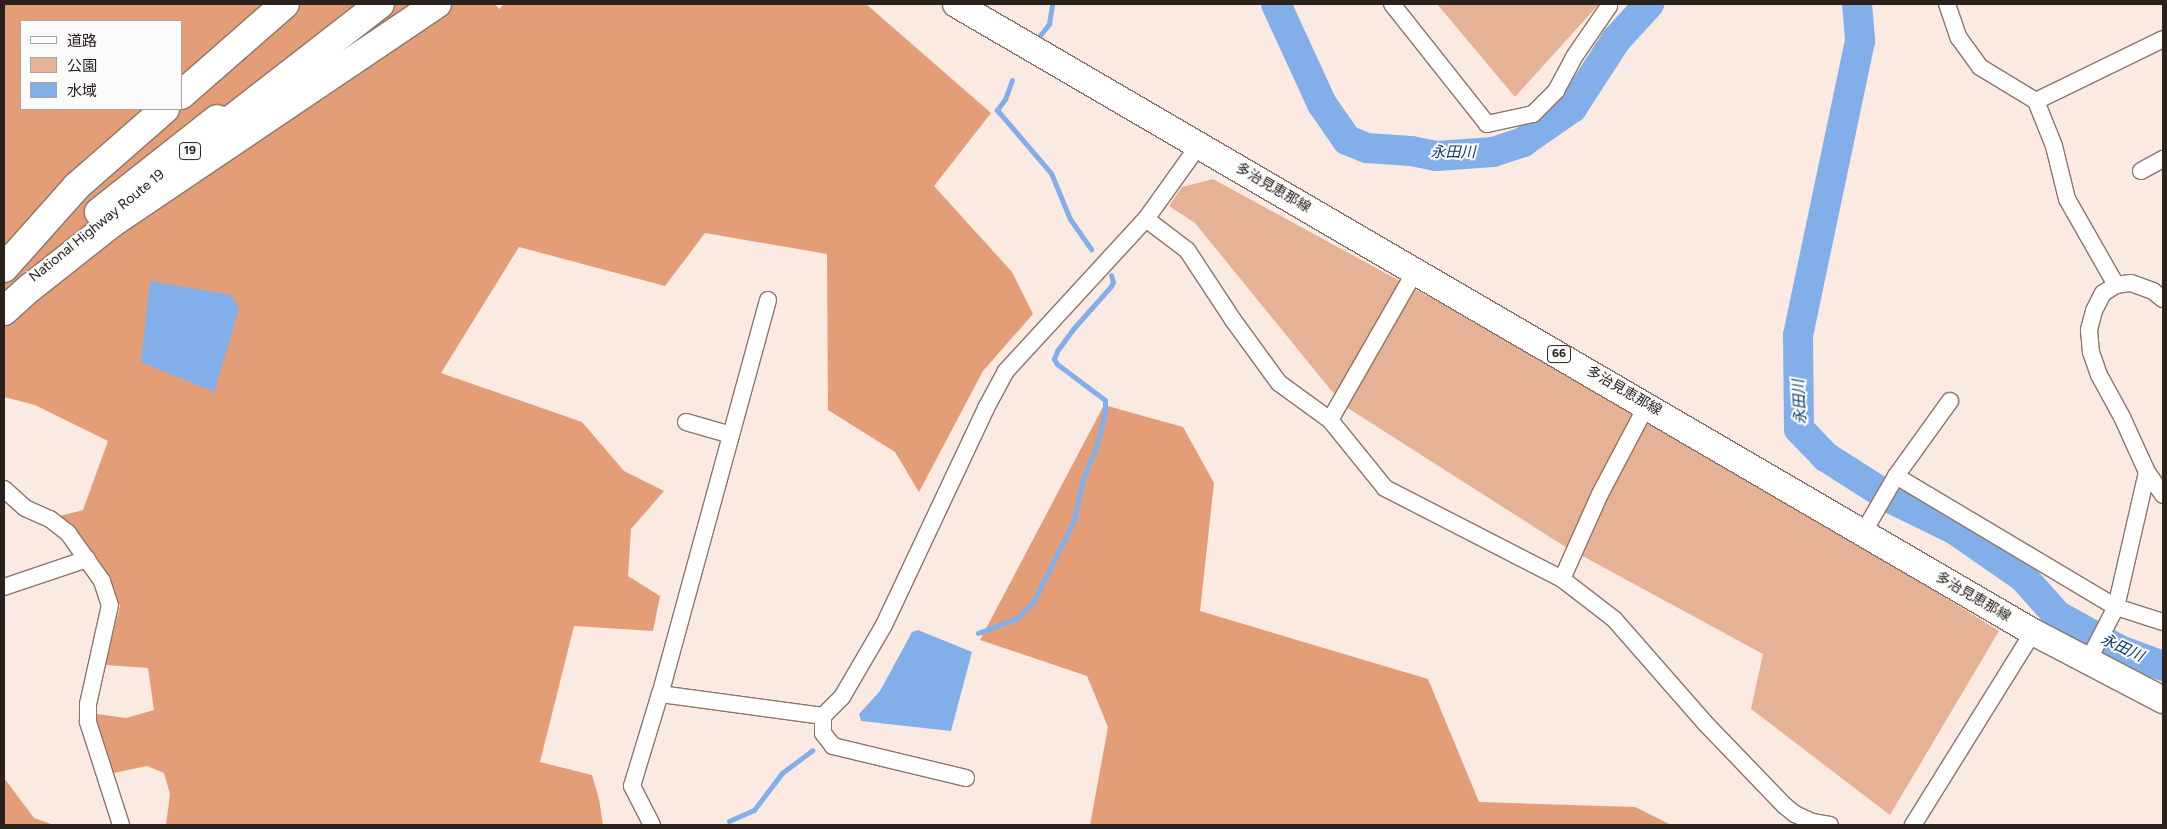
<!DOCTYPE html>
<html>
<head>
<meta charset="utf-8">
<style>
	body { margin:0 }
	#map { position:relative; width:2167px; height:829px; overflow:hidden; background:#fbeae2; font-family:Figtree,"Noto Sans JP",sans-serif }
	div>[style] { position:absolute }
	.green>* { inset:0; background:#e6b296 }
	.forest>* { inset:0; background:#e39e78 }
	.water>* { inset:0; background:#82afea }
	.stream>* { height:5px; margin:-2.5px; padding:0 2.5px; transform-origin:2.5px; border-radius:2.5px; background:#82afea }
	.river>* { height:30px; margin:-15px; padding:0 15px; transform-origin:15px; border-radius:15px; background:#82afea }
	.roads { filter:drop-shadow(1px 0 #8e7568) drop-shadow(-1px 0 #8e7568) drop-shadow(0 1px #8e7568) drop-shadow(0 -1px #8e7568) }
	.street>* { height:16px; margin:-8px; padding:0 8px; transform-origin:8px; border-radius:8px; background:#fff }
	.primary>* { height:26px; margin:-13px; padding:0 13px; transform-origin:13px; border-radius:13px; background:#fff }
	.highway>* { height:28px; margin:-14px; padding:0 14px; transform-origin:14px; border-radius:14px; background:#fff }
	span { translate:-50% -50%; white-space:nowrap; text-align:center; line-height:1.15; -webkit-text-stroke:4px #fbfbfb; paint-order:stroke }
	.shield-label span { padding:1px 4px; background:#fbfbfb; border:1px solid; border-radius:4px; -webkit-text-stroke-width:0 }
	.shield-label { font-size:12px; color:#2b211c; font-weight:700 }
	.street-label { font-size:14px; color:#2b211c }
	.water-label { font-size:15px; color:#0a386c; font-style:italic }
	.frame { position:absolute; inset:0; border:5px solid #2b211c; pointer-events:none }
	.legend { position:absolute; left:20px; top:20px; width:162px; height:90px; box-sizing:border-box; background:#fbfbfb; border:1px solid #a8a4a2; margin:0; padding:6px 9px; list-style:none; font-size:15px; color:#2b211c }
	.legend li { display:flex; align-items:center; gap:10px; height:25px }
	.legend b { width:25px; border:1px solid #a8a4a2 }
</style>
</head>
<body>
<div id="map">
	<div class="green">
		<div style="clip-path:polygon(1437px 4px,1599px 4px,1515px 97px)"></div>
		<div style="clip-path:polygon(1213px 179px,1686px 437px,1999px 631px,1890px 815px,1751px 709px,1763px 654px,1564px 546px,1343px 405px,1195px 223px,1169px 206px,1182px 187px)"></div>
	</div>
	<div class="forest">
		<div style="clip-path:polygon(evenodd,4px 4px,495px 4px,499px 9px,504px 4px,866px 4px,991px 113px,934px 186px,1012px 272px,1033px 314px,983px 371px,919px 492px,895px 452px,828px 410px,827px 254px,705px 233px,665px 286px,519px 247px,441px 373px,582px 422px,624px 471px,664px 491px,631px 529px,628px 576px,660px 596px,653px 631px,574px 626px,540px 762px,592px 775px,599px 799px,603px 825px,166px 825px,170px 794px,164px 773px,147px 766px,109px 774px,94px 756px,80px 724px,82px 712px,126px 718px,154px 710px,148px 668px,105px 665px,120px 606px,106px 578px,60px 516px,83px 510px,108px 441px,35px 405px,4px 397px,4px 4px,21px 21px,181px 21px,181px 109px,21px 109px,21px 21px)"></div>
		<div style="clip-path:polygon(1104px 405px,1183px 427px,1214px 483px,1200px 611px,1428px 679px,1479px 802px,1635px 807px,1671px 825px,1090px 825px,1108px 727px,1087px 676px,980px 640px)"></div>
		<div style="clip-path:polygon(4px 778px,34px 818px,54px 825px,4px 825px)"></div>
	</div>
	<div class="water">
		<div style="clip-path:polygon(150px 281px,231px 295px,239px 309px,214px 392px,141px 362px)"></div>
		<div style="clip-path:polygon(918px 630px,972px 652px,951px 731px,861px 721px,859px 714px,880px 691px,912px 632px)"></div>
	</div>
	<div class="stream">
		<div style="left:1038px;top:38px;width:18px;rotate:-52deg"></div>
		<div style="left:1049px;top:24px;width:20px;rotate:-81deg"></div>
		<div style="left:1012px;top:80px;width:20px;rotate:110deg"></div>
		<div style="left:1005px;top:99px;width:14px;rotate:126deg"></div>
		<div style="left:997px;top:110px;width:83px;rotate:49.4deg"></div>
		<div style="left:1051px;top:173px;width:50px;rotate:67.6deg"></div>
		<div style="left:1070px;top:219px;width:37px;rotate:55deg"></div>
		<div style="left:978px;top:633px;width:42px;rotate:-21deg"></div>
		<div style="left:1017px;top:618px;width:23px;rotate:-45deg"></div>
		<div style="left:1033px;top:602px;width:92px;rotate:-63.4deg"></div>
		<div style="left:1074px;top:520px;width:40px;rotate:-78deg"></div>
		<div style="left:1082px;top:481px;width:40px;rotate:-68deg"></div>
		<div style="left:1097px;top:444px;width:32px;rotate:-76deg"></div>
		<div style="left:1105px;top:413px;width:13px;rotate:-90deg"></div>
		<div style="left:1105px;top:400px;width:60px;rotate:-143.1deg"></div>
		<div style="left:1057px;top:364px;width:6px;rotate:-121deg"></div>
		<div style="left:1054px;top:359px;width:9px;rotate:-69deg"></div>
		<div style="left:1057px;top:351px;width:27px;rotate:-54deg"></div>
		<div style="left:1073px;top:329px;width:57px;rotate:-48.5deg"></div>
		<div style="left:1111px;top:286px;width:4px;rotate:-63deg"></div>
		<div style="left:1113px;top:282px;width:7px;rotate:-106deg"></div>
		<div style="left:729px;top:821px;width:27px;rotate:-24deg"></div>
		<div style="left:754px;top:810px;width:46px;rotate:-52.9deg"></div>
		<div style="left:782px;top:773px;width:38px;rotate:-37deg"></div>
	</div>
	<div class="river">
		<div style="left:1276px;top:4px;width:110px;rotate:65.3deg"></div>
		<div style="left:1322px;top:104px;width:44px;rotate:55.2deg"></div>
		<div style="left:1347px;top:140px;width:22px;rotate:22deg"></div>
		<div style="left:1367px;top:148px;width:44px;rotate:3.9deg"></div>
		<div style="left:1411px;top:151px;width:26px;rotate:11deg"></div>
		<div style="left:1437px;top:156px;width:56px;rotate:-4.1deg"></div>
		<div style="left:1493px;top:152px;width:32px;rotate:-18deg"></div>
		<div style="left:1523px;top:142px;width:60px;rotate:-34.8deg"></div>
		<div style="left:1572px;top:108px;width:81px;rotate:-57.1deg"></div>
		<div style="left:1616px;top:40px;width:49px;rotate:-47.5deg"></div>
		<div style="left:1857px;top:4px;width:37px;rotate:85deg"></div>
		<div style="left:1860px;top:41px;width:300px;rotate:101.9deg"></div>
		<div style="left:1798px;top:335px;width:94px;rotate:89.4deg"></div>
		<div style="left:1799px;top:429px;width:39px;rotate:46deg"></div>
		<div style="left:1826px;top:457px;width:78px;rotate:32.5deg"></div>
		<div style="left:1892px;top:499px;width:70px;rotate:26.2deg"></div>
		<div style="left:1955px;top:530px;width:83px;rotate:34.7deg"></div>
		<div style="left:2023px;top:577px;width:51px;rotate:48.2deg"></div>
		<div style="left:2057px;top:615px;width:72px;rotate:29.1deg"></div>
		<div style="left:2120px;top:650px;width:46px;rotate:20.4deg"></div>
	</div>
	<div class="roads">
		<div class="street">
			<div style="left:1392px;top:4px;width:153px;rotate:51.6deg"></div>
			<div style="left:1487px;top:124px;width:47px;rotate:-12.3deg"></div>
			<div style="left:1533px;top:114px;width:33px;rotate:-45deg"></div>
			<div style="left:1556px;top:91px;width:38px;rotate:-62deg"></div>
			<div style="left:1574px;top:57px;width:62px;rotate:-55.5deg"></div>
			<div style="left:1947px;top:4px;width:36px;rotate:71deg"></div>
			<div style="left:1959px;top:38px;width:36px;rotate:54deg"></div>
			<div style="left:1980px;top:67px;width:66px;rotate:31.3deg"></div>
			<div style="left:2036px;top:101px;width:48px;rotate:68.2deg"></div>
			<div style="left:2054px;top:146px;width:55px;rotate:76.2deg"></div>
			<div style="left:2067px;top:199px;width:99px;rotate:60.3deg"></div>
			<div style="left:2116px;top:285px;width:15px;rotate:148deg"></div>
			<div style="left:2103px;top:293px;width:20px;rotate:117deg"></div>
			<div style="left:2094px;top:311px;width:20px;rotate:105deg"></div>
			<div style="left:2089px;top:330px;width:22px;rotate:85deg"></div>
			<div style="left:2091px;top:352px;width:24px;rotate:71deg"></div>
			<div style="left:2099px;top:375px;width:48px;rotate:61.3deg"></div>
			<div style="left:2122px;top:417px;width:60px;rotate:65.6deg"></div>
			<div style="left:2147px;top:472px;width:139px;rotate:102.9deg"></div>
			<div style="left:2116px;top:607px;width:61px;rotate:117.4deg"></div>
			<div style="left:2036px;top:101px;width:141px;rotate:-26deg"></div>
			<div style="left:2141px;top:171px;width:25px;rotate:-29deg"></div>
			<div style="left:1146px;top:219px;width:51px;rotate:37.1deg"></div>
			<div style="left:1187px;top:250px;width:84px;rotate:56.7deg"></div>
			<div style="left:1233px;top:320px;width:78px;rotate:53.9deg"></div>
			<div style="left:1279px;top:383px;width:63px;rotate:36deg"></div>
			<div style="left:1330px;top:420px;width:87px;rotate:51deg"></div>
			<div style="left:1385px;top:488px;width:199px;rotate:27.2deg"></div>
			<div style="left:1562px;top:579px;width:66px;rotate:37.6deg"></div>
			<div style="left:1614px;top:619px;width:138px;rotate:48.8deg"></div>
			<div style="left:1705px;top:723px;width:115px;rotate:46.1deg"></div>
			<div style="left:1785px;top:806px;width:13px;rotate:39deg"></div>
			<div style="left:1795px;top:814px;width:19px;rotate:25deg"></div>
			<div style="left:1812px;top:822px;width:18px;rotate:9deg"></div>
			<div style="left:2116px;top:285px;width:15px;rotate:-8deg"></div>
			<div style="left:2131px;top:283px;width:23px;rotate:20deg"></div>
			<div style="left:2153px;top:291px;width:13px;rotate:39deg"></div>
			<div style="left:768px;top:300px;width:409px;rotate:105.3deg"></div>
			<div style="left:660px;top:694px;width:164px;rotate:7.7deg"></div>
			<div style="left:1950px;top:401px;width:92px;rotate:125.8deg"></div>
			<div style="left:1896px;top:476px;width:256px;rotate:30.8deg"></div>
			<div style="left:2116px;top:607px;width:49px;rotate:17.7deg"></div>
			<div style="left:1330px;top:420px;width:173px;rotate:-60.2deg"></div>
			<div style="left:686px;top:422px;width:47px;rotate:16.1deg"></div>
			<div style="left:2147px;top:472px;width:28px;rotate:55deg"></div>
			<div style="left:4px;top:489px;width:28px;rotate:42deg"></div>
			<div style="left:25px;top:508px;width:27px;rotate:24deg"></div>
			<div style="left:50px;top:519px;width:23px;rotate:38deg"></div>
			<div style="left:68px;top:533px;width:59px;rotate:54.7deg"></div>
			<div style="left:102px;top:581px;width:25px;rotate:72deg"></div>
			<div style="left:110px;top:605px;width:101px;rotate:102.5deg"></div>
			<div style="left:88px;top:704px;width:18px;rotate:90deg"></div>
			<div style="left:88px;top:722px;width:108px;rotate:72.2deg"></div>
			<div style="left:1863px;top:533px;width:66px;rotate:-59.9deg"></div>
			<div style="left:1562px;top:579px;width:93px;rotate:-65.9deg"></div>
			<div style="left:1600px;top:494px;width:101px;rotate:-62.2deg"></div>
			<div style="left:4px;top:587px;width:88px;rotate:-18.6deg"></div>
			<div style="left:966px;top:778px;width:137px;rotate:-166.5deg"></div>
			<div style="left:833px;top:746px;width:16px;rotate:-128deg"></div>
			<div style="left:823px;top:733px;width:17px;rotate:-90deg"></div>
			<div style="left:823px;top:716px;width:27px;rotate:-45deg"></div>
			<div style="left:842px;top:697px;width:83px;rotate:-59.7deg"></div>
			<div style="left:884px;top:625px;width:240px;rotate:-64.8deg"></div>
			<div style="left:986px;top:408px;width:42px;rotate:-61.6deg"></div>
			<div style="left:1006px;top:371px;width:207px;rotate:-47.4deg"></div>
			<div style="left:1146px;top:219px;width:91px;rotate:-54.4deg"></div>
			<div style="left:652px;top:825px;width:44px;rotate:-117.1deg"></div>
			<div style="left:632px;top:786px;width:96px;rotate:-73.1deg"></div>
			<div style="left:1913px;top:825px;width:227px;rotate:-58.1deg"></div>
		</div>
		<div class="primary">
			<div style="left:956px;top:4px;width:1247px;rotate:30.25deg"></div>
			<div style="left:2033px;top:632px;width:147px;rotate:27.6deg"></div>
		</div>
		<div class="highway">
			<div style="left:181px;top:95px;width:138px;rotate:-41.2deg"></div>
			<div style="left:206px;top:139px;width:220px;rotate:-37.8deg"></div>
			<div style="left:99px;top:212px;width:150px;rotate:-38.2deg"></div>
			<div style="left:4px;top:268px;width:110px;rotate:-48.3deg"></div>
			<div style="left:77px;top:186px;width:117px;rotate:-41.2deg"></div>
			<div style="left:4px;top:311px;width:36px;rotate:-42deg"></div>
			<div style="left:31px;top:287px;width:103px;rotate:-38.3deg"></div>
			<div style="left:112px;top:223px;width:392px;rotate:-34deg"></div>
		</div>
	</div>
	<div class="shield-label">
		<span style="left:190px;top:151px">19</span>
		<span style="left:1559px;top:354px">66</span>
	</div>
	<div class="street-label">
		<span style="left:1273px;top:188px;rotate:30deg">多治見恵那線</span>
		<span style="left:97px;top:226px;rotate:-39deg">National Highway Route 19</span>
		<span style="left:1624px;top:391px;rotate:30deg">多治見恵那線</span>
		<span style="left:1973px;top:597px;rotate:30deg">多治見恵那線</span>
	</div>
	<div class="water-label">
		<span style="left:1453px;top:153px">永田川</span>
		<span style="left:1800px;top:402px;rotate:-93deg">永田川</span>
		<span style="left:2122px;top:648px;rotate:25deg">永田川</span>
	</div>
	<div class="frame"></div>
	<ul class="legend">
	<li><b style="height:6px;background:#fff"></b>道路</li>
	<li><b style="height:14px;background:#e6b296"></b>公園</li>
	<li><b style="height:14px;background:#82afea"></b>水域</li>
	</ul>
</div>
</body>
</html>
